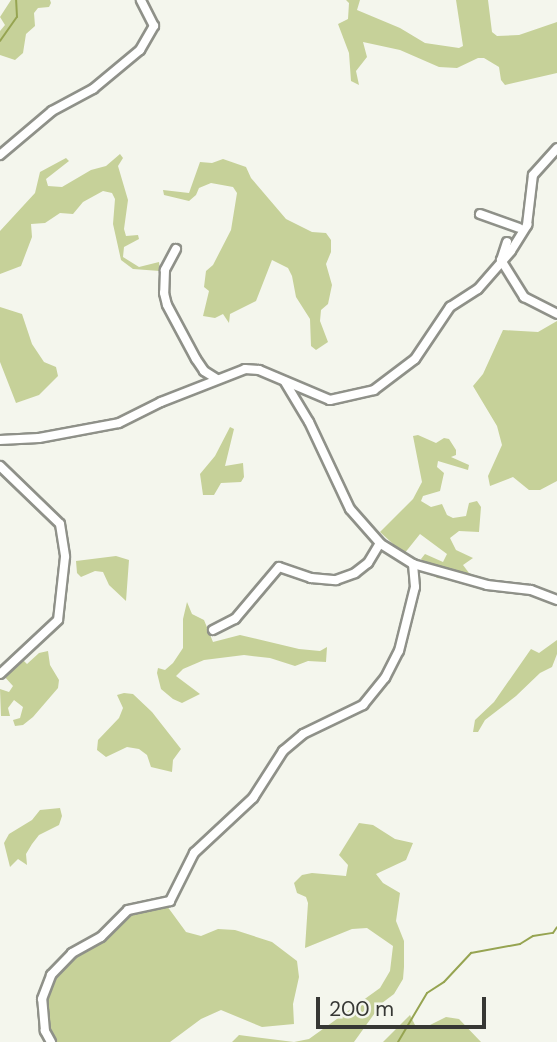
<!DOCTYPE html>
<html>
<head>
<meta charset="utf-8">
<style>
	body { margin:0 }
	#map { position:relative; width:557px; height:1042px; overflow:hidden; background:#f4f6ed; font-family:"DM Sans",sans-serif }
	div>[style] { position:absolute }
	.green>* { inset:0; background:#c6d199 }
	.stream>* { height:2px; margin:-1px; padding:0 1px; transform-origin:1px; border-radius:1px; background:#96a451 }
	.roads { filter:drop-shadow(2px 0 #8f9189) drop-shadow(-2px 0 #8f9189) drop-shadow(0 2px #8f9189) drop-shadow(0 -2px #8f9189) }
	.minor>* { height:8px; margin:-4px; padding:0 4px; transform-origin:4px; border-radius:4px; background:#fff }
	span { translate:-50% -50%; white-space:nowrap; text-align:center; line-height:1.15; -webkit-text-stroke:5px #f4f6ed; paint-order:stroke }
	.scale { position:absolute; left:316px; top:997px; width:170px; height:32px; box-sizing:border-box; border:4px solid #363734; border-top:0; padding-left:9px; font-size:21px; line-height:24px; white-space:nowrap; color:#363734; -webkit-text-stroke:5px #f4f6ed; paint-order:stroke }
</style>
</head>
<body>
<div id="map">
	<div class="green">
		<div style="clip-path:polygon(11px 0,50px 0,51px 3px,49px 7px,38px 8px,34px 13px,35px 26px,26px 34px,23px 53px,15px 60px,0 55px,0 31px,5px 25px,0 17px)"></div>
		<div style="clip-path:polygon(346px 0,360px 0,357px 10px,400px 28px,425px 43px,459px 48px,463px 46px,456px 0,488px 0,492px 32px,497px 36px,519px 35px,557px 22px,557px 73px,505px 85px,501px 80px,499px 67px,484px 58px,478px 58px,457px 68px,439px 67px,400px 50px,363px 42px,367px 57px,356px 71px,359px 85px,351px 81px,349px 53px,338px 24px,348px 19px,349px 3px)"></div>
		<div style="clip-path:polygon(120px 154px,123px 158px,118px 166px,128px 200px,124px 229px,126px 236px,138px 235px,139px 239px,124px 247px,123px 257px,139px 267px,159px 262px,160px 271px,133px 269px,121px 260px,113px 224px,115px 199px,112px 193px,103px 191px,83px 202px,73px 214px,60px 213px,45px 223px,31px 224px,32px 237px,21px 266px,0 274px,0 231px,35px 193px,40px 172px,66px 158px,69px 161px,46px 179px,48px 186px,62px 187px,91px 170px,106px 166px)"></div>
		<div style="clip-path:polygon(223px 159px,246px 167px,251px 178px,286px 219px,312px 232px,326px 233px,331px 240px,331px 252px,326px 264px,332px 285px,328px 304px,321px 310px,320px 321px,328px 342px,316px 350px,311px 346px,310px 319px,296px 297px,292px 276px,288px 268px,272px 260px,256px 301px,230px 314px,229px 323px,223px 314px,215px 318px,203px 316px,209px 291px,204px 287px,206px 271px,213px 265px,231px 230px,237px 193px,233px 187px,211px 183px,199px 188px,196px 195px,189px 201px,164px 195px,163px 190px,189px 193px,200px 162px,212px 163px)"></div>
		<div style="clip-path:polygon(0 307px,22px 314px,32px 344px,44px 362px,56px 367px,58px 376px,39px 395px,16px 403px,0 362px)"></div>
		<div style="clip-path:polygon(557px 321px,557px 481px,540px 490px,529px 490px,513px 477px,490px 486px,488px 476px,502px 445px,497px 426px,473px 386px,483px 374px,503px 330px,538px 332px)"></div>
		<div style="clip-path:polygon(230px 427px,234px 429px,225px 466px,243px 463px,244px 477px,241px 482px,221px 483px,214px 495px,203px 495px,200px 474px,215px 456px)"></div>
		<div style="clip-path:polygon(418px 435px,436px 443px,444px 438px,449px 439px,456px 450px,456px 455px,451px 457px,469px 465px,468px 470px,438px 461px,437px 467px,444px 473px,440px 491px,423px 496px,421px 501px,431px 507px,442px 504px,447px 515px,453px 518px,466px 516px,469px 503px,477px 501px,481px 507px,479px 532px,459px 531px,450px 538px,456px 550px,473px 558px,463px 565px,469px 573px,481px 578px,480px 585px,437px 578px,431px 573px,421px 559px,425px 554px,443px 562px,447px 554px,420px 534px,404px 554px,380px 532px,413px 499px,422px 482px,413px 436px)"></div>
		<div style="clip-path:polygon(116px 556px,129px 560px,126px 601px,109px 585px,103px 572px,95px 571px,81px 577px,77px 573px,76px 561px)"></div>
		<div style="clip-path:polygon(187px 602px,192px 614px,204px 620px,213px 642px,240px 635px,299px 649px,320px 651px,327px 647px,326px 662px,308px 661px,295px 666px,270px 658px,244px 655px,204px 660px,183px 669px,176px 676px,200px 694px,182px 703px,173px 699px,161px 689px,157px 673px,158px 668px,165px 670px,173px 663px,183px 648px,183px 619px)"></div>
		<div style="clip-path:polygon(557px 640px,557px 654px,552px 667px,540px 673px,516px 696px,485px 720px,478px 732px,473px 732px,475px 720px,494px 702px,531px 649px,539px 653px)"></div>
		<div style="clip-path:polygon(48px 651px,50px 665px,59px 680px,58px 688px,33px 717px,23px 725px,15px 726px,13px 720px,20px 718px,23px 707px,14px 700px,8px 708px,10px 716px,1px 716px,0 689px,9px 692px,13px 686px,3px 675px,21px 658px,27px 664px,39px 653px)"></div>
		<div style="clip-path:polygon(124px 693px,133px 694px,152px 712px,181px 749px,173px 760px,172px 772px,151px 767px,147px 755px,139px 749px,127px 747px,106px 757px,97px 750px,98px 740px,119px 718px,123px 708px,117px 695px)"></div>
		<div style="clip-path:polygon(60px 808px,62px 816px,59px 825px,39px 835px,32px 844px,26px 854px,27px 865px,18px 859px,10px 867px,4px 843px,9px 834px,32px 820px,40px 810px)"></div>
		<div style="clip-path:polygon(359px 823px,373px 825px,395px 839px,413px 843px,406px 860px,376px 874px,383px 883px,400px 893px,396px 921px,404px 941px,404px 967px,403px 979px,394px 994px,382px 1003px,354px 1042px,232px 1042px,239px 1035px,294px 1042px,309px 1039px,380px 988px,390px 971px,393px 946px,367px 928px,352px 929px,305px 948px,308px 903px,306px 897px,297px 893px,294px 883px,302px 875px,312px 873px,346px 876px,348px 865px,339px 855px)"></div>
		<div style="clip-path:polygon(167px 906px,186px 932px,201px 936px,218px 929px,235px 930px,272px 942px,297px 961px,299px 977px,293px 1004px,294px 1024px,262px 1027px,221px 1010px,201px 1019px,170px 1042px,56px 1042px,48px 1030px,44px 997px,51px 980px,73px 955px,133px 910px)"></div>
		<div style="clip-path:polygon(410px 1015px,416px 1027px,422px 1029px,446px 1017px,459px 1019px,481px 1042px,383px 1042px)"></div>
	</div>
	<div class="stream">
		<div style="left:0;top:41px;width:29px;rotate:-55deg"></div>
		<div style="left:17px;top:17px;width:17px;rotate:-93deg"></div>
		<div style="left:398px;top:1042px;width:57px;rotate:-59.4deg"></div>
		<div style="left:427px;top:993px;width:20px;rotate:-33deg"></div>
		<div style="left:444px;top:982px;width:40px;rotate:-47deg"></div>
		<div style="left:471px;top:953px;width:50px;rotate:-10.4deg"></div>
		<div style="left:520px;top:944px;width:15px;rotate:-32deg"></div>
		<div style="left:533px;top:936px;width:20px;rotate:-9deg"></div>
		<div style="left:553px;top:933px;width:7px;rotate:-56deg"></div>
	</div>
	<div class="roads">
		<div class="minor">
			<div style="left:0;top:155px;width:68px;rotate:-40.2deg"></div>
			<div style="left:52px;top:111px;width:47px;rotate:-28.2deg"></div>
			<div style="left:93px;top:89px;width:61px;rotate:-39.7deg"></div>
			<div style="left:140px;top:50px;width:28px;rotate:-60deg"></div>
			<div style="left:154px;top:26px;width:29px;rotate:-117deg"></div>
			<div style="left:480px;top:214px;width:41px;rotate:19.7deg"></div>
			<div style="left:507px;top:242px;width:19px;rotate:108deg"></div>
			<div style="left:501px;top:260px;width:44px;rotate:58.1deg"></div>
			<div style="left:524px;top:297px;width:37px;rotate:27deg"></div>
			<div style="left:176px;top:249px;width:24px;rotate:118deg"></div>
			<div style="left:165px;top:270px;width:23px;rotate:92deg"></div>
			<div style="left:164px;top:293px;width:12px;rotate:76deg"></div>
			<div style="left:167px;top:305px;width:61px;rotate:61.8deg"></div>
			<div style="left:196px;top:359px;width:14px;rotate:56deg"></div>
			<div style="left:204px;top:371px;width:15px;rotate:32deg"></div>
			<div style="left:0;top:440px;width:39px;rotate:-3deg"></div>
			<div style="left:39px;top:438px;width:81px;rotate:-10.6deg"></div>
			<div style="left:119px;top:423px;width:47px;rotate:-26.6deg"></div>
			<div style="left:161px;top:402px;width:90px;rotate:-21.4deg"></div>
			<div style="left:245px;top:369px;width:14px;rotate:4deg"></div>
			<div style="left:259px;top:370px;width:77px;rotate:22.9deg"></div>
			<div style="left:330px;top:400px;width:45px;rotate:-12.8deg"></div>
			<div style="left:374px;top:390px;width:51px;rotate:-37.1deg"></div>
			<div style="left:415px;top:359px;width:63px;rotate:-56.1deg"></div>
			<div style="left:450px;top:307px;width:33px;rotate:-33deg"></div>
			<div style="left:478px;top:289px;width:50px;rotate:-49deg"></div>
			<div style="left:511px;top:251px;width:31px;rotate:-58deg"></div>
			<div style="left:527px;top:225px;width:50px;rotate:-83.2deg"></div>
			<div style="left:533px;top:175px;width:36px;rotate:-48deg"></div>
			<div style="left:0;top:466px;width:83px;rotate:44deg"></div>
			<div style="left:60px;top:524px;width:33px;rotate:81deg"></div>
			<div style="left:65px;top:557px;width:63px;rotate:96.3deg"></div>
			<div style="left:58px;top:620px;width:79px;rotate:137deg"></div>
			<div style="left:413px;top:564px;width:77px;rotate:15.8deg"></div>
			<div style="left:487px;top:585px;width:44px;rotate:6.5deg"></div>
			<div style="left:531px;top:590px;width:28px;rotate:21deg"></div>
			<div style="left:213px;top:630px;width:25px;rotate:-27deg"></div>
			<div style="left:235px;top:619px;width:68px;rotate:-49.8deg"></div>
			<div style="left:279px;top:567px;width:34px;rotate:19deg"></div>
			<div style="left:311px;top:578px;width:25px;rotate:5deg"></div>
			<div style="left:336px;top:580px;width:20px;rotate:-20deg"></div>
			<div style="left:355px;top:573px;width:16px;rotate:-38deg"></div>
			<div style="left:368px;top:563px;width:23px;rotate:-59deg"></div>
			<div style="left:51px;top:1042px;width:13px;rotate:-119deg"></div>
			<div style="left:45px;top:1031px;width:32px;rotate:-95deg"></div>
			<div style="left:42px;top:999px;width:26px;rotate:-69deg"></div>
			<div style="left:51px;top:975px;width:30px;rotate:-46deg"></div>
			<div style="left:72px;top:953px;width:33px;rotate:-29deg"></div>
			<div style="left:101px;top:937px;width:38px;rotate:-45deg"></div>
			<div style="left:128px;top:910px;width:43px;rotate:-12.1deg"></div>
			<div style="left:170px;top:901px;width:54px;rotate:-63.4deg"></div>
			<div style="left:194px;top:853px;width:81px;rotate:-43deg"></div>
			<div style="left:253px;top:798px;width:56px;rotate:-57.4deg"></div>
			<div style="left:283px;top:751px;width:26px;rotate:-40deg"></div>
			<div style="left:303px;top:734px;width:67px;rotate:-25.8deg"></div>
			<div style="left:363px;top:705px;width:35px;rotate:-51deg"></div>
			<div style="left:385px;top:678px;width:30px;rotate:-63deg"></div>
			<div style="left:399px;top:651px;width:66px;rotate:-76deg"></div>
			<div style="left:415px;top:587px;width:23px;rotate:-95deg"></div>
			<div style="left:413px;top:564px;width:39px;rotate:-148deg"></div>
			<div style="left:380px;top:543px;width:45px;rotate:-131.4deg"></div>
			<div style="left:350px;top:509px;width:96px;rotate:-115.2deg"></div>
			<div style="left:309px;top:422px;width:47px;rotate:-121deg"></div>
		</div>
	</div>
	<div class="scale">200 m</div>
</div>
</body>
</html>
